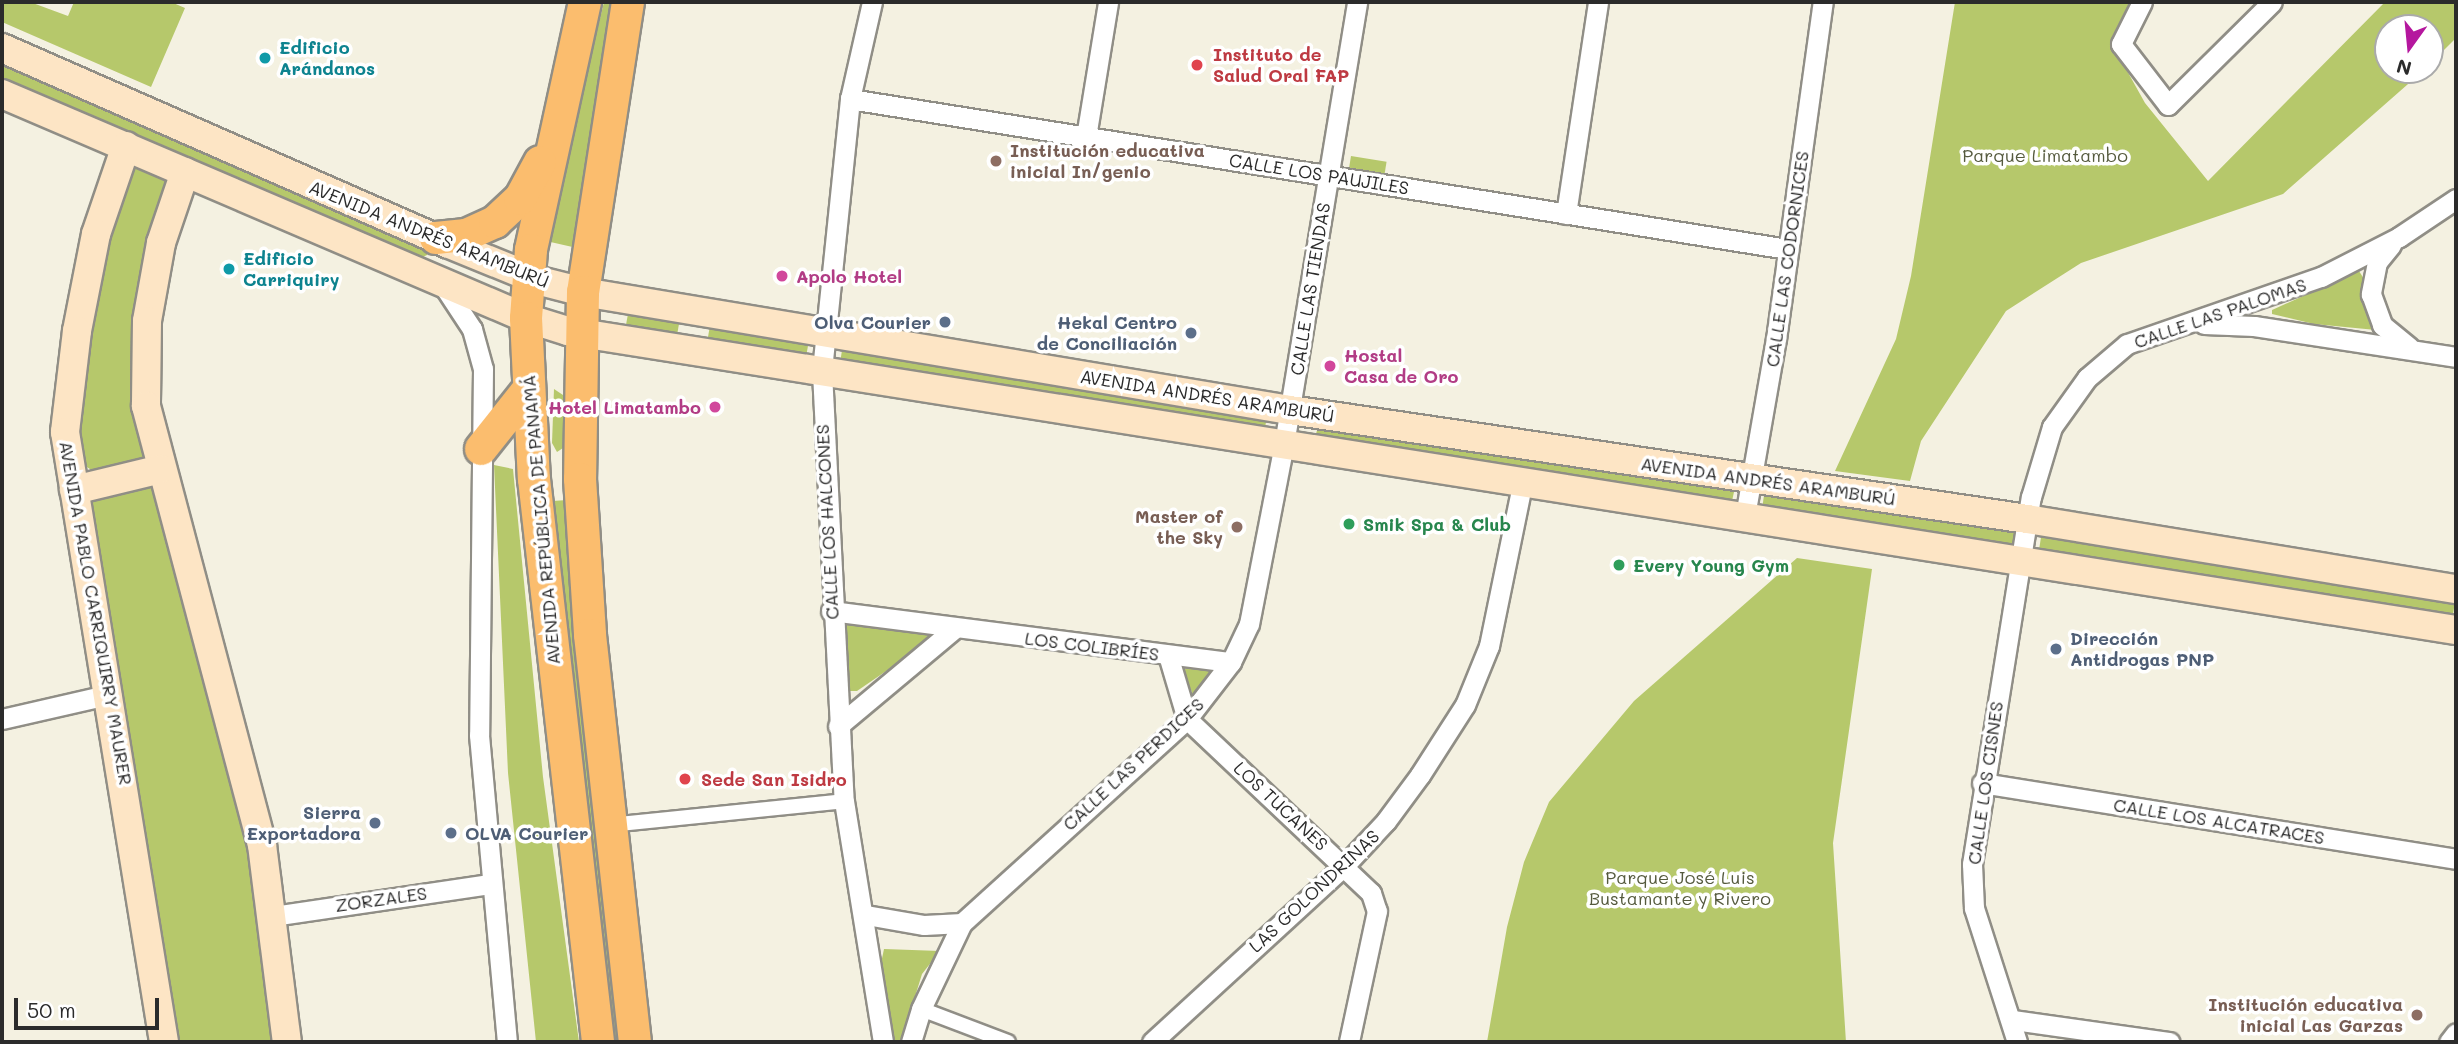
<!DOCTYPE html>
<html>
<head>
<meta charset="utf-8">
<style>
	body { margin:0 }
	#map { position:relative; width:2458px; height:1044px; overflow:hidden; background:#f4f1e1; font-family:Mali,sans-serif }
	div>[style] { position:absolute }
	.green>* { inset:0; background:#b6c86b; transform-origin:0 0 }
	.roads { filter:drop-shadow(2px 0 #908e86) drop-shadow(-2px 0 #908e86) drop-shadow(0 2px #908e86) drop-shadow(0 -2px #908e86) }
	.pedestrian>* { height:14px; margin:-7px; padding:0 7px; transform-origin:7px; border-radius:7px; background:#fff }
	.minor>* { height:19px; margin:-9.5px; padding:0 9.5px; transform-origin:9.5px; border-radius:9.5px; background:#fff }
	.secondary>* { height:28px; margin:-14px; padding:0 14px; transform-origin:14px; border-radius:14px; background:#fde5c5 }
	.primary>* { height:32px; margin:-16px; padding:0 16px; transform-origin:16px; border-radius:16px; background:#fbbd6e }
	.dots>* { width:19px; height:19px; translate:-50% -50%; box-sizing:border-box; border:4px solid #fff; border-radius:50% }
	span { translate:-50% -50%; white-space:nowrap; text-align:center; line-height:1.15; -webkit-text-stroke:7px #fff; paint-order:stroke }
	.culture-label { font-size:18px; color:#0d838f; font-weight:700 }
	.left { translate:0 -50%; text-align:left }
	.health-label { font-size:18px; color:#be3a42; font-weight:700 }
	.education-label { font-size:18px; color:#785e54; font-weight:700 }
	.right { translate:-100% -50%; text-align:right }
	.park-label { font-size:18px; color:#555a3e }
	.street-label { font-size:18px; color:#2b2b2b }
	.hotel-label { font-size:18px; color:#b23c85; font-weight:700 }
	.service-label { font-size:18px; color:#4e5e75; font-weight:700 }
	.leisure-label { font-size:18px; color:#27864d; font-weight:700 }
	.frame { position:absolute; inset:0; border:4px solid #2b2b2b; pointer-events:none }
	.north { position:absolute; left:2374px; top:14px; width:70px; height:70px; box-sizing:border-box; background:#fff; border:2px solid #aaa; border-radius:50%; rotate:195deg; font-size:19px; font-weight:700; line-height:28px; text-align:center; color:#2b2b2b }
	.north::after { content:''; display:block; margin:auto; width:24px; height:32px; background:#b5179e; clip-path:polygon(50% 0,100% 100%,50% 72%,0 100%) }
	.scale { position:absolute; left:14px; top:998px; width:145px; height:32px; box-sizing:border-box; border:4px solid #2b2b2b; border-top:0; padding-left:9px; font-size:21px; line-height:24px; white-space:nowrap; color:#2b2b2b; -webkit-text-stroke:5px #fff; paint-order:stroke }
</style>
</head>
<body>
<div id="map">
	<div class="green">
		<div style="clip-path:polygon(2px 2px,30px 2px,68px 16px,74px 2px,171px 2px,185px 8px,151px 87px,2px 22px)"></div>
		<div style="clip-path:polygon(604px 2px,623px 2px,577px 248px,546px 241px)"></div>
		<div style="clip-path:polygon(1955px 2px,2131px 2px,2111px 42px,2145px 103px,2208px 181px,2385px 2px,2456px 2px,2456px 38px,2430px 64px,2430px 28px,2388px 28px,2388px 70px,2424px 70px,2283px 194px,2081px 263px,2006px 311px,1921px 441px,1910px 481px,1835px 471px,1896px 339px,1911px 276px)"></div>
		<div style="clip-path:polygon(2px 56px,429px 247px,427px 255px,412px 262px,2px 80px)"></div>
		<div style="left:1351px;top:156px;width:36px;height:12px;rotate:9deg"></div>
		<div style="clip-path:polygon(131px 165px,147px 166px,168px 179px,149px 460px,134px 467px,93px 471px,82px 464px,78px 378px,109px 235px)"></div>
		<div style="clip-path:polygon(2359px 271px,2364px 279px,2362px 303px,2378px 324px,2376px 330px,2314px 324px,2272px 314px,2272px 310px)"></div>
		<div style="left:629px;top:308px;width:52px;height:19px;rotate:10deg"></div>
		<div style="left:711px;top:320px;width:100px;height:26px;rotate:10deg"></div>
		<div style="left:843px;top:344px;width:430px;height:25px;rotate:9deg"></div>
		<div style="clip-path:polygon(554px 389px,566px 397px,566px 446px,557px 452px,552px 443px)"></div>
		<div style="clip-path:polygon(1319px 423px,1736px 483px,1730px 510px,1313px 445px)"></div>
		<div style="clip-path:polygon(494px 465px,513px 469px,543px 777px,579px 1042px,536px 1042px,508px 773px)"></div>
		<div style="clip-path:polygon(144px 479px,155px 486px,227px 746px,258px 895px,276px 1042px,175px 1042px,93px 533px,92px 501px)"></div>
		<div style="left:1765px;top:488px;width:254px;height:25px;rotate:8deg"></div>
		<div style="clip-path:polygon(567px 500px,626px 1042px,614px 1042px,553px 501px)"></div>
		<div style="left:2042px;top:531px;width:419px;height:25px;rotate:9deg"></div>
		<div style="clip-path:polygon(1797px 558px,1872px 569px,1833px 843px,1846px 1042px,1487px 1042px,1507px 927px,1524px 862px,1549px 802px,1634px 701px)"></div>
		<div style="clip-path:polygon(842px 621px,932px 631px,933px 639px,857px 691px,850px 691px)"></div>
		<div style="clip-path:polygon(1182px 668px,1211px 671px,1193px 695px)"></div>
		<div style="clip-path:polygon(884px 949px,940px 951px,922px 974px,901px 1042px,888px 1042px,880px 968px)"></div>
	</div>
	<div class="roads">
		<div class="pedestrian">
			<div style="left:609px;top:825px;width:236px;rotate:-5.8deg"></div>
			<div style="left:921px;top:1009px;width:93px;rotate:20.8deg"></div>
		</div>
		<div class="minor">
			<div style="left:872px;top:2px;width:99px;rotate:102.8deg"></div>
			<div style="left:850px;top:99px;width:274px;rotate:95.9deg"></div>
			<div style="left:822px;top:372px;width:430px;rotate:87.1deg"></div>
			<div style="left:844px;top:801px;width:244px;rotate:80.8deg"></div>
			<div style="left:2142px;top:2px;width:47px;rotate:116.6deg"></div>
			<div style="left:2121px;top:44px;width:77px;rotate:52.4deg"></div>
			<div style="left:2168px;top:105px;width:146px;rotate:-44.7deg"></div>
			<div style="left:850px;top:99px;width:950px;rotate:9.09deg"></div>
			<div style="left:1086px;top:137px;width:137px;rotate:-80.7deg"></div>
			<div style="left:1566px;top:214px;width:214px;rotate:-81.4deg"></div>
			<div style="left:2391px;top:245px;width:22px;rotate:129deg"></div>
			<div style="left:2377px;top:262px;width:33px;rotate:101deg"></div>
			<div style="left:2371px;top:294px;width:33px;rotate:70deg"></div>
			<div style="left:2382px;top:325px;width:35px;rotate:39deg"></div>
			<div style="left:443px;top:285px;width:53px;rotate:56.6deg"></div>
			<div style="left:472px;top:329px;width:41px;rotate:74.6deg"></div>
			<div style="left:483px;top:369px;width:366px;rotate:90.6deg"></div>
			<div style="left:479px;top:735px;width:308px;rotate:84.8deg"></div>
			<div style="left:2204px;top:324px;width:50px;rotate:2.3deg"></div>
			<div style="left:2254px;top:326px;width:204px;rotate:8.7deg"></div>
			<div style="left:1745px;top:516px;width:180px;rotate:-80.1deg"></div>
			<div style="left:1776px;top:339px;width:340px;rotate:-82.1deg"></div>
			<div style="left:831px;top:611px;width:403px;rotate:7.3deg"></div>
			<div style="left:1168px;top:655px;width:67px;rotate:73.5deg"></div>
			<div style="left:1187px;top:719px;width:253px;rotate:43.4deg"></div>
			<div style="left:1371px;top:893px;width:19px;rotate:72deg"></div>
			<div style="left:1377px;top:911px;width:134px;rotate:102.1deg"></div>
			<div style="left:2px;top:719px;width:112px;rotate:-12.9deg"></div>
			<div style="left:838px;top:726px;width:150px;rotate:-39.9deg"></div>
			<div style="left:1982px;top:783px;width:480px;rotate:9.1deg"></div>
			<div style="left:866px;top:915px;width:59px;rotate:9.8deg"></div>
			<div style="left:924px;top:925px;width:38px;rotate:-3deg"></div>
			<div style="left:273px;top:916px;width:218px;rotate:-8.4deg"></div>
			<div style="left:2013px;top:1020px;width:158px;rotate:8deg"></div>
			<div style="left:911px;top:1042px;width:34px;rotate:-73deg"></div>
			<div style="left:921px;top:1009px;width:95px;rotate:-64.5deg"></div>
			<div style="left:962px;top:923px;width:304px;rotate:-42.2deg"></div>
			<div style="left:1187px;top:719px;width:72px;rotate:-52.3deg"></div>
			<div style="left:1231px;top:662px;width:42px;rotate:-64.7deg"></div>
			<div style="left:1249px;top:624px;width:183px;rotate:-79deg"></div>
			<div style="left:1284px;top:444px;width:448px;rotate:-80.6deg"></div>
			<div style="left:1152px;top:1042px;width:262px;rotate:-42.5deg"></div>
			<div style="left:1345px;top:865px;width:60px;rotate:-47deg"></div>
			<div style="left:1386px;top:821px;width:57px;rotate:-53.5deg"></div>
			<div style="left:1420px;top:775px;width:83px;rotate:-57.3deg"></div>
			<div style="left:1465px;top:705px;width:64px;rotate:-67.9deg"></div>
			<div style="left:1489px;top:646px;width:168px;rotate:-78.4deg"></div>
			<div style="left:2017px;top:1042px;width:141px;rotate:-107.8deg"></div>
			<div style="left:1974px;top:908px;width:44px;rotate:-92.6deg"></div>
			<div style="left:1972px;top:864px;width:372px;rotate:-80.9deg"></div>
			<div style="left:2031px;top:497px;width:73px;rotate:-73.3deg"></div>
			<div style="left:2052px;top:427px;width:60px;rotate:-54.5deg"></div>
			<div style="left:2087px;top:378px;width:52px;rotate:-40.4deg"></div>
			<div style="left:2127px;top:344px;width:205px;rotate:-19.1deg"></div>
			<div style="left:2321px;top:277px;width:88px;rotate:-27.1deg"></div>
			<div style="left:2399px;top:237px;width:69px;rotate:-33.7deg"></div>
			<div style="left:2449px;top:1042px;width:11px;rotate:-52deg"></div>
		</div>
		<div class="secondary">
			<div style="left:2px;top:48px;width:486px;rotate:23.7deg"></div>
			<div style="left:447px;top:243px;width:100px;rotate:22.2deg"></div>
			<div style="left:540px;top:281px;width:44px;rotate:14.3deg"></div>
			<div style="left:583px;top:292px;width:717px;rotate:9.48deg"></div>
			<div style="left:1290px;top:410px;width:745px;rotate:8.41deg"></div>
			<div style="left:2027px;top:519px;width:435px;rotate:9.3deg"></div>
			<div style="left:2px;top:94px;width:570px;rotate:23.15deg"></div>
			<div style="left:526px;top:318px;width:44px;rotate:17.2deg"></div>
			<div style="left:568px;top:331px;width:1912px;rotate:9deg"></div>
			<div style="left:126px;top:146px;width:93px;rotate:108.8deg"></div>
			<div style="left:96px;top:234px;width:99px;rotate:101.1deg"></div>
			<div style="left:77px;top:331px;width:102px;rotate:96.8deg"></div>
			<div style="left:65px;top:432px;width:618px;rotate:80.78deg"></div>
			<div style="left:185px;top:172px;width:75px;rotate:108.7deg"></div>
			<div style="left:161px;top:243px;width:79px;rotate:100.2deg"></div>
			<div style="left:147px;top:321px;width:85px;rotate:90.7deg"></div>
			<div style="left:146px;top:406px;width:454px;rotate:75.2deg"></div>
			<div style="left:262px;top:845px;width:199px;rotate:82.8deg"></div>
			<div style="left:74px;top:490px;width:89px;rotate:-13.6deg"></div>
		</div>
		<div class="primary">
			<div style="left:585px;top:2px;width:254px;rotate:102.3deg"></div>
			<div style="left:531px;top:250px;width:68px;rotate:94.2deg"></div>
			<div style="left:526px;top:318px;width:161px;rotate:87.2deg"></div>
			<div style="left:534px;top:479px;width:567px;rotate:83.51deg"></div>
			<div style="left:628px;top:2px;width:293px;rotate:98.8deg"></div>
			<div style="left:583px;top:292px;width:187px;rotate:90.9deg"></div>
			<div style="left:580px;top:479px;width:156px;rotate:86.3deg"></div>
			<div style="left:590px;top:635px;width:409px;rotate:83.7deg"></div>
			<div style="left:436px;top:238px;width:30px;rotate:-6deg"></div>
			<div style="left:466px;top:235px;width:32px;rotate:-24deg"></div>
			<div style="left:495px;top:222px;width:34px;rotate:-43deg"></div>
			<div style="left:520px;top:199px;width:42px;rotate:-61.6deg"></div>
			<div style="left:481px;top:449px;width:75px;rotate:-51.5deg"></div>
		</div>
	</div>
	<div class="dots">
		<div style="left:265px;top:58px;background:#0f9aa8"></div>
		<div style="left:1197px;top:65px;background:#e0444e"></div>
		<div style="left:996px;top:161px;background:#8d6e63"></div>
		<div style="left:229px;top:269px;background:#0f9aa8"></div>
		<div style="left:782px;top:276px;background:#d1479c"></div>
		<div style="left:945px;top:322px;background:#5c6f8a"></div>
		<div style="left:1191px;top:333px;background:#5c6f8a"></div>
		<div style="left:1330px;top:366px;background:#d1479c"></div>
		<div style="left:715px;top:407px;background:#d1479c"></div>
		<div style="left:1349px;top:524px;background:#2e9e5b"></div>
		<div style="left:1237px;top:527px;background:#8d6e63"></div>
		<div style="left:1619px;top:565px;background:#2e9e5b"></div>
		<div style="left:2056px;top:649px;background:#5c6f8a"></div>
		<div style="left:685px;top:779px;background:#e0444e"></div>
		<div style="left:375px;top:823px;background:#5c6f8a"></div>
		<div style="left:451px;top:833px;background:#5c6f8a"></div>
		<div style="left:2417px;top:1015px;background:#8d6e63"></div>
	</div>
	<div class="culture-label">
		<span class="left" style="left:279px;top:58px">Edificio<br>Arándanos</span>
		<span class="left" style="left:243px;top:269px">Edificio<br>Carriquiry</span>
	</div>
	<div class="health-label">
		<span class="left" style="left:1213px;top:65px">Instituto de<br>Salud Oral FAP</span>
		<span class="left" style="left:701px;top:779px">Sede San Isidro</span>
	</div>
	<div class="education-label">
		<span class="left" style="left:1010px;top:161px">Institución educativa<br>inicial In/genio</span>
		<span class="right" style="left:1223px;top:527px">Master of<br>the Sky</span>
		<span class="right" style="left:2403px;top:1015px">Institución educativa<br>inicial Las Garzas</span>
	</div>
	<div class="park-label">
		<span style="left:2045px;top:155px">Parque Limatambo</span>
		<span style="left:1680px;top:888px">Parque José Luis<br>Bustamante y Rivero</span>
	</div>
	<div class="street-label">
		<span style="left:1319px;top:174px;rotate:9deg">CALLE LOS PAUJILES</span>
		<span style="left:429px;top:234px;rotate:22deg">AVENIDA ANDRÉS ARAMBURÚ</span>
		<span style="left:1787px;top:259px;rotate:-82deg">CALLE LAS CODORNICES</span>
		<span style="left:1310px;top:289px;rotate:-81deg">CALLE LAS TIENDAS</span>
		<span style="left:2220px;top:313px;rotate:-19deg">CALLE LAS PALOMAS</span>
		<span style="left:1207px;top:396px;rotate:9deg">AVENIDA ANDRÉS ARAMBURÚ</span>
		<span style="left:1768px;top:481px;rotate:8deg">AVENIDA ANDRÉS ARAMBURÚ</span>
		<span style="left:541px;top:520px;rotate:-95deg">AVENIDA REPÚBLICA DE PANAMÁ</span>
		<span style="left:827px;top:522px;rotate:-93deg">CALLE LOS HALCONES</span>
		<span style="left:96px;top:613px;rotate:80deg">AVENIDA PABLO CARRIQUIRRY MAURER</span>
		<span style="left:1092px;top:646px;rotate:7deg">LOS COLIBRÍES</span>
		<span style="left:1133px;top:764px;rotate:-43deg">CALLE LAS PERDICES</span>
		<span style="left:1985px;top:783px;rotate:-82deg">CALLE LOS CISNES</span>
		<span style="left:1281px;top:806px;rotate:43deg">LOS TUCANES</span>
		<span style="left:2219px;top:821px;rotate:9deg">CALLE LOS ALCATRACES</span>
		<span style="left:1314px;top:891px;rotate:-43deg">LAS GOLONDRINAS</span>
		<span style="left:381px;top:899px;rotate:-8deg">ZORZALES</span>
	</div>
	<div class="hotel-label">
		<span class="left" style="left:796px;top:276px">Apolo Hotel</span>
		<span class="left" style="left:1344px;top:366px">Hostal<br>Casa de Oro</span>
		<span class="right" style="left:701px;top:407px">Hotel Limatambo</span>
	</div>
	<div class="service-label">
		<span class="right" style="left:931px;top:322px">Olva Courier</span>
		<span class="right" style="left:1177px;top:333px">Hekal Centro<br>de Conciliación</span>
		<span class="left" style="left:2070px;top:649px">Dirección<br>Antidrogas PNP</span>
		<span class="right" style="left:361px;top:823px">Sierra<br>Exportadora</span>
		<span class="left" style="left:465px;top:833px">OLVA Courier</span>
	</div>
	<div class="leisure-label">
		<span class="left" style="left:1363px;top:524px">Smik Spa &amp; Club</span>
		<span class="left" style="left:1633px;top:565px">Every Young Gym</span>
	</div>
	<div class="frame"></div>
	<div class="north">N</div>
	<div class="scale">50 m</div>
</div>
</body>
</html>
